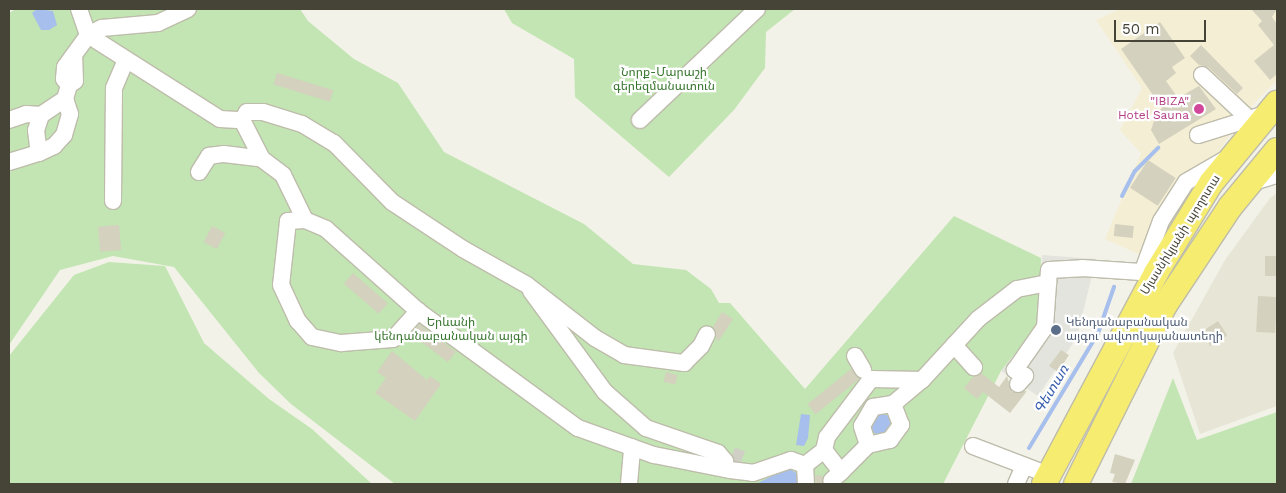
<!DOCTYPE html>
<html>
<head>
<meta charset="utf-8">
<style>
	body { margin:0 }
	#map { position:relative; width:1286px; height:493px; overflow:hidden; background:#f3f2e8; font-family:"Work Sans","Noto Sans Armenian",sans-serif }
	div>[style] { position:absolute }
	.residential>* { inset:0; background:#e7e6d6 }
	.commercial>* { inset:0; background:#f4eed4 }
	.green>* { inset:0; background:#c2e5b3 }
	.parking>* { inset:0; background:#e4e4df }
	.water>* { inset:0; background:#a7bfec }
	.round { border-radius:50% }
	.stream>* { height:4px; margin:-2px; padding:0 2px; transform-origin:2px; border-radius:2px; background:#a7bfec }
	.building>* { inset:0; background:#d4d1be; transform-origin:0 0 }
	.minor-tunnel>* { height:16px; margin-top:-8px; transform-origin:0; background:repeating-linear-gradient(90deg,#d0cfc5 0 16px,transparent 0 24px) }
	.roads { filter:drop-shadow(1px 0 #bebcab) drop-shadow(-1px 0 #bebcab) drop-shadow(0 1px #bebcab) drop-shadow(0 -1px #bebcab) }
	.minor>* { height:16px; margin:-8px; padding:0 8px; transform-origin:8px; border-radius:8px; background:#fff }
	.highway>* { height:24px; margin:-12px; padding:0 12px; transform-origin:12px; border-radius:12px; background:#f6ec70 }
	.dots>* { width:14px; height:14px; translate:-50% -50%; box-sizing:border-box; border:2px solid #fff; border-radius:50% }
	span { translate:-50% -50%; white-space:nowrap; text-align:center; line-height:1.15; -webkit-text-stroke:4.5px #fff; paint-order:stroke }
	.park-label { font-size:12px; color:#36752d }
	.hotel-label { font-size:12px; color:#b23c85 }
	.right { translate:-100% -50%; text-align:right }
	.street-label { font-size:12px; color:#464437 }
	.service-label { font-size:12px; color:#4e5e75 }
	.left { translate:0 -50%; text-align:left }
	.water-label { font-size:14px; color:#365cac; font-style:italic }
	.frame { position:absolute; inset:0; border:10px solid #464437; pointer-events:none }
	.scale { position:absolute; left:1114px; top:20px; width:92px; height:22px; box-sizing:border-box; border:2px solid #464437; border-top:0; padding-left:6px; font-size:15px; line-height:18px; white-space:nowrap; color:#464437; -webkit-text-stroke:4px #fff; paint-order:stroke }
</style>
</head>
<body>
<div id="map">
	<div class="residential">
		<div style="clip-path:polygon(1277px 193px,1277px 406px,1200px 434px,1173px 353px,1225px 260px,1270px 198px)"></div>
	</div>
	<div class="commercial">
		<div style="clip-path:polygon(1120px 9px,1277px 9px,1277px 80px,1247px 111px,1145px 257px,1105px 239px,1141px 153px,1120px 130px,1142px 88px,1096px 20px)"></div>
	</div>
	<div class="green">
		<div style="clip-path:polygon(16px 9px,300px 9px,308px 21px,354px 59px,398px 83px,444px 152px,584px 224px,633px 264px,686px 270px,711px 289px,719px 303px,730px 303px,805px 389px,954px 216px,1041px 258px,1039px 324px,1001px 371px,943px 484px,395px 484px,291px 404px,259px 373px,174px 267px,113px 256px,60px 270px,9px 345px,9px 13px)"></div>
		<div style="clip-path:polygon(504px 9px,795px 9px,766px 32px,765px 68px,734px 110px,669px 177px,575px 97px,574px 59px,512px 23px)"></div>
		<div style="clip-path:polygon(109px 262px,165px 266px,204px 343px,269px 399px,312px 429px,372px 484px,9px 484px,9px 356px,74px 275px)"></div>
		<div style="clip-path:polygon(1173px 378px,1197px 440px,1277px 412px,1277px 484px,1131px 484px)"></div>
	</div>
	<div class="parking">
		<div style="clip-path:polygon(1042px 255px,1096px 259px,1077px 337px,1038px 396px,1001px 371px,1039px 324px)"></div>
	</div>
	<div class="water">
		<div style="clip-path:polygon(37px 9px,53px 11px,57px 25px,49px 30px,41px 30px,32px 13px)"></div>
		<div style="clip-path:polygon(801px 414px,810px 415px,808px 438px,804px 446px,796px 445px)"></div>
		<div class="round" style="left:871px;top:414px;width:22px;height:22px"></div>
		<div style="clip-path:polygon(785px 466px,801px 476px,801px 484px,756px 484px,782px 471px)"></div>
	</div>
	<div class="stream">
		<div style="left:1122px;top:196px;width:28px;rotate:-63deg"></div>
		<div style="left:1135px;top:171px;width:33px;rotate:-45deg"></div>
		<div style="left:1029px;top:448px;width:134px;rotate:-59deg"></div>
		<div style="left:1098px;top:333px;width:49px;rotate:-70.8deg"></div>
	</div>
	<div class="building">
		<div style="clip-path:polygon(1251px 9px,1277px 9px,1272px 17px,1277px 24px,1277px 74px,1270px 80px,1254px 61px,1274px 45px,1258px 25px,1262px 21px)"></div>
		<div style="clip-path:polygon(1160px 22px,1185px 58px,1172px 67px,1176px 73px,1166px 81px,1178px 98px,1199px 86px,1216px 109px,1159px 144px,1151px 130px,1157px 112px,1162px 108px,1121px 49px)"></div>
		<div style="clip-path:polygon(1201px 45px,1243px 88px,1237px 94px,1209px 68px,1199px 65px,1190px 56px)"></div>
		<div style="left:277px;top:73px;width:59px;height:12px;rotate:17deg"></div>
		<div style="left:1148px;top:160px;width:33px;height:33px;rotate:33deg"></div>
		<div style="left:1115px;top:224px;width:19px;height:12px;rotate:6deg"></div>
		<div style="left:119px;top:225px;width:25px;height:21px;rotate:85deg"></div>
		<div style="left:212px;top:226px;width:15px;height:18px;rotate:28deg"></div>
		<div style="left:1277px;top:256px;width:20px;height:12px;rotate:90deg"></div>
		<div style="left:353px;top:273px;width:46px;height:14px;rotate:41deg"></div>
		<div style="left:1258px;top:296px;width:19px;height:36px;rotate:3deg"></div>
		<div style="clip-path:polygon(722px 312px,733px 319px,718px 342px,713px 327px)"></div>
		<div style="left:1218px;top:321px;width:17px;height:20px;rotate:57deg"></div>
		<div style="left:419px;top:324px;width:46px;height:13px;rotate:37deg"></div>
		<div style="clip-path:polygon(1061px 350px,1069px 355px,1058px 372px,1049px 366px)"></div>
		<div style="clip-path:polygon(392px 351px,427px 380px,430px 376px,441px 384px,415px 421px,375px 393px,386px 378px,377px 372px)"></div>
		<div style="left:851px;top:369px;width:13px;height:56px;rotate:51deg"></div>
		<div style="left:666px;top:372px;width:12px;height:10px;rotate:14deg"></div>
		<div style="clip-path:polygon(981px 373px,999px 387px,1007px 376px,1012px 392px,1027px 391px,1010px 413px,983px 392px,977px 399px,964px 388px,973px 377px)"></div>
		<div style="clip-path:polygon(1115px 454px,1135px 460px,1125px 484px,1112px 482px,1115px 474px,1110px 473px)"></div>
		<div class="round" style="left:815px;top:475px;width:8px;height:8px"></div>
	</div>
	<div class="minor-tunnel">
		<div style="left:732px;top:455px;width:11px;rotate:22deg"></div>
	</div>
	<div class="roads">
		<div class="minor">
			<div style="left:79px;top:9px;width:28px;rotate:71deg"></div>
			<div style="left:88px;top:35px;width:16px;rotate:-27deg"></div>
			<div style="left:102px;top:28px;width:56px;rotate:-5.1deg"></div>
			<div style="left:158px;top:23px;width:33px;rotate:-25deg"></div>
			<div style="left:1202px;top:75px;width:62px;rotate:43deg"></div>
			<div style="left:69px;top:85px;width:8px;rotate:-130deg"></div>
			<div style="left:64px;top:79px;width:12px;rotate:-85deg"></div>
			<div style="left:65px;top:67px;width:39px;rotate:-54deg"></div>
			<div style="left:88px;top:35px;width:156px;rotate:32.5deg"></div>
			<div style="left:220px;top:119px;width:22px;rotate:3deg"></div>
			<div style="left:242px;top:120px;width:44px;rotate:62.9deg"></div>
			<div style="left:262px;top:159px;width:26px;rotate:37deg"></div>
			<div style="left:283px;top:175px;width:50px;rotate:63.9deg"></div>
			<div style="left:305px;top:220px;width:23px;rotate:23deg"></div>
			<div style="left:326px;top:229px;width:123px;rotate:41.7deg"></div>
			<div style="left:418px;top:311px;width:198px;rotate:36.2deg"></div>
			<div style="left:578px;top:428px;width:81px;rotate:19.6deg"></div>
			<div style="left:654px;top:455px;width:77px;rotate:11.2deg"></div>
			<div style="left:730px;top:470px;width:23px;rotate:7deg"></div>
			<div style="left:753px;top:473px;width:40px;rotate:-18.9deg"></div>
			<div style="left:791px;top:460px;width:15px;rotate:20deg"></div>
			<div style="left:41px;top:115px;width:16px;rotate:108deg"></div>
			<div style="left:36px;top:130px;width:23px;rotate:83deg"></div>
			<div style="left:39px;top:153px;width:17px;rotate:-25deg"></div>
			<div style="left:54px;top:146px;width:15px;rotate:-48deg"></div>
			<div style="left:64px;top:135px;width:22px;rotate:-74deg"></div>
			<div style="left:70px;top:114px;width:16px;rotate:-108deg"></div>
			<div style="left:9px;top:120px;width:18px;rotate:-19deg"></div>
			<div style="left:26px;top:114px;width:15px;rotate:4deg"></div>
			<div style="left:41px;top:115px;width:29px;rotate:-34deg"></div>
			<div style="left:65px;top:99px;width:15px;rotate:-74deg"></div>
			<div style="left:69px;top:85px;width:7px;rotate:-34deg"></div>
			<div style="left:75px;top:81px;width:23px;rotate:-92deg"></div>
			<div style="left:242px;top:120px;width:9px;rotate:-58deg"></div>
			<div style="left:247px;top:112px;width:16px"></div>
			<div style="left:263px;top:112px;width:41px;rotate:17.1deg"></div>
			<div style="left:302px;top:124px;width:37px;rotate:31deg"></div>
			<div style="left:334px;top:143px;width:83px;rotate:45.5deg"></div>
			<div style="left:392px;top:202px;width:85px;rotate:33.5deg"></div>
			<div style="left:463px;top:249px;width:73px;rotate:29.4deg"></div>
			<div style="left:527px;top:285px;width:86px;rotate:37.9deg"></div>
			<div style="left:595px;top:338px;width:34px;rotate:30deg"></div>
			<div style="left:624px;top:355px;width:61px;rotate:7.6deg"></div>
			<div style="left:684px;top:363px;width:24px;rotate:-45deg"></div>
			<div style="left:701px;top:346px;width:13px;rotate:-63deg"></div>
			<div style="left:640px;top:120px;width:161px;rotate:-43.5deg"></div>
			<div style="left:1198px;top:135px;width:70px;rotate:-17.4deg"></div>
			<div style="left:9px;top:162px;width:31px;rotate:-17deg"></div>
			<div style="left:199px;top:172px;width:19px;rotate:-58deg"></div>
			<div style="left:209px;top:156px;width:15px;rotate:-8deg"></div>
			<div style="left:224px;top:154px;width:38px;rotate:7deg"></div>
			<div style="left:1250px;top:183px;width:28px;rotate:-17deg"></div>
			<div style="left:113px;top:201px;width:113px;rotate:-89.5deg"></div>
			<div style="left:114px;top:88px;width:30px;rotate:-67deg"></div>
			<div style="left:305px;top:220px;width:17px;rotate:177deg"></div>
			<div style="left:288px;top:221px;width:64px;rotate:96.2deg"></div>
			<div style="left:281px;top:285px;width:40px;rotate:65deg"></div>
			<div style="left:298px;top:321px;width:21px;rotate:49deg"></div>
			<div style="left:312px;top:337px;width:30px;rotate:12deg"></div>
			<div style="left:341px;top:343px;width:52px;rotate:-4.4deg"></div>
			<div style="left:393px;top:339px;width:38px;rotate:-48deg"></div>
			<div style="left:1142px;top:273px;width:55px;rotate:-69.9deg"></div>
			<div style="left:1161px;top:221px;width:46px;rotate:-57.3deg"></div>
			<div style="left:1186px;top:182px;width:44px;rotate:-30.1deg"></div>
			<div style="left:531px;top:291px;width:125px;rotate:53.8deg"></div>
			<div style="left:605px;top:392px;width:55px;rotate:41.3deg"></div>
			<div style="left:646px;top:428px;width:76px;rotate:19.1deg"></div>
			<div style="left:718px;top:453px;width:11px;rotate:49deg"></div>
			<div style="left:954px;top:345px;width:30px;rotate:48deg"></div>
			<div style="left:855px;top:356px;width:16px;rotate:60deg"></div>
			<div style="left:1018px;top:384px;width:11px;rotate:-49deg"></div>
			<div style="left:1025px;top:376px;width:12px;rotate:-149deg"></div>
			<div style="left:1015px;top:370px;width:52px;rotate:-55.1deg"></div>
			<div style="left:1045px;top:327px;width:57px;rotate:-86deg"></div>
			<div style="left:1049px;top:270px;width:33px;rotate:-3deg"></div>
			<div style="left:1082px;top:268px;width:74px;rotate:3.9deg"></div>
			<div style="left:868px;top:445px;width:23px;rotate:-13deg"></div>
			<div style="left:890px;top:440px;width:19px;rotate:-54deg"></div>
			<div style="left:901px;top:425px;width:22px;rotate:-111deg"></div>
			<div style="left:973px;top:446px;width:81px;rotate:20.9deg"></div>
			<div style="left:824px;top:450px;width:28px;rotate:52deg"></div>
			<div style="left:841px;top:472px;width:13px;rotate:138deg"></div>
			<div style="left:805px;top:465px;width:24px;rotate:-38deg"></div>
			<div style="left:824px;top:450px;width:13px;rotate:-77deg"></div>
			<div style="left:827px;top:437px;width:73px;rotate:-52.8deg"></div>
			<div style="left:871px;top:379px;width:51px;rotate:1.1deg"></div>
			<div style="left:922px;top:380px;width:83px;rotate:-47.4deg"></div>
			<div style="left:978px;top:319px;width:49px;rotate:-37.6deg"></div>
			<div style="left:1017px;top:289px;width:32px;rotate:-11deg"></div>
			<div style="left:805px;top:465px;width:19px;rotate:87deg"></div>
			<div style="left:841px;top:472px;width:38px;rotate:-45deg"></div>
			<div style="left:868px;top:445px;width:20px;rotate:-108deg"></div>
			<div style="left:862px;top:426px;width:22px;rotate:-60deg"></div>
			<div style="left:873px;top:407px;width:20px;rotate:-9deg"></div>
			<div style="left:893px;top:404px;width:38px;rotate:-40deg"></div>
			<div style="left:629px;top:484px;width:37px;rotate:-85deg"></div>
			<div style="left:1016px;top:484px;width:20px;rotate:-66deg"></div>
		</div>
		<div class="highway">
			<div style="left:1044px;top:484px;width:239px;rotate:-62deg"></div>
			<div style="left:1156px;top:273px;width:105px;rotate:-58.6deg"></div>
			<div style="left:1211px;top:183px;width:104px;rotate:-50.5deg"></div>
			<div style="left:1076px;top:484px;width:200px;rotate:-63.6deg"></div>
			<div style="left:1165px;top:305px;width:118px;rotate:-56.4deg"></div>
			<div style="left:1230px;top:207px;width:74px;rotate:-50.5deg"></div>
		</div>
	</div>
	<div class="dots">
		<div style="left:1199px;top:109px;background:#d1479c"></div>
		<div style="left:1056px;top:330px;background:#5c6f8a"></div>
	</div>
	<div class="park-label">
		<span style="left:664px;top:80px">Նորք-Մարաշի<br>գերեզմանատուն</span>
		<span style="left:451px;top:330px">Երևանի<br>կենդանաբանական այգի</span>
	</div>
	<div class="hotel-label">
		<span class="right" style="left:1189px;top:109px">"IBIZA"<br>Hotel Sauna</span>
	</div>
	<div class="street-label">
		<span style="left:1181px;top:235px;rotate:-58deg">Մյասնիկյանի պողոտա</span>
	</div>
	<div class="service-label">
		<span class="left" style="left:1066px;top:330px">Կենդանաբանական<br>այգու ավտոկայանատեղի</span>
	</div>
	<div class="water-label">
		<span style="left:1051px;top:389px;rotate:-59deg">Գետառ</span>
	</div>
	<div class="frame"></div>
	<div class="scale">50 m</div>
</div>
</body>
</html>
